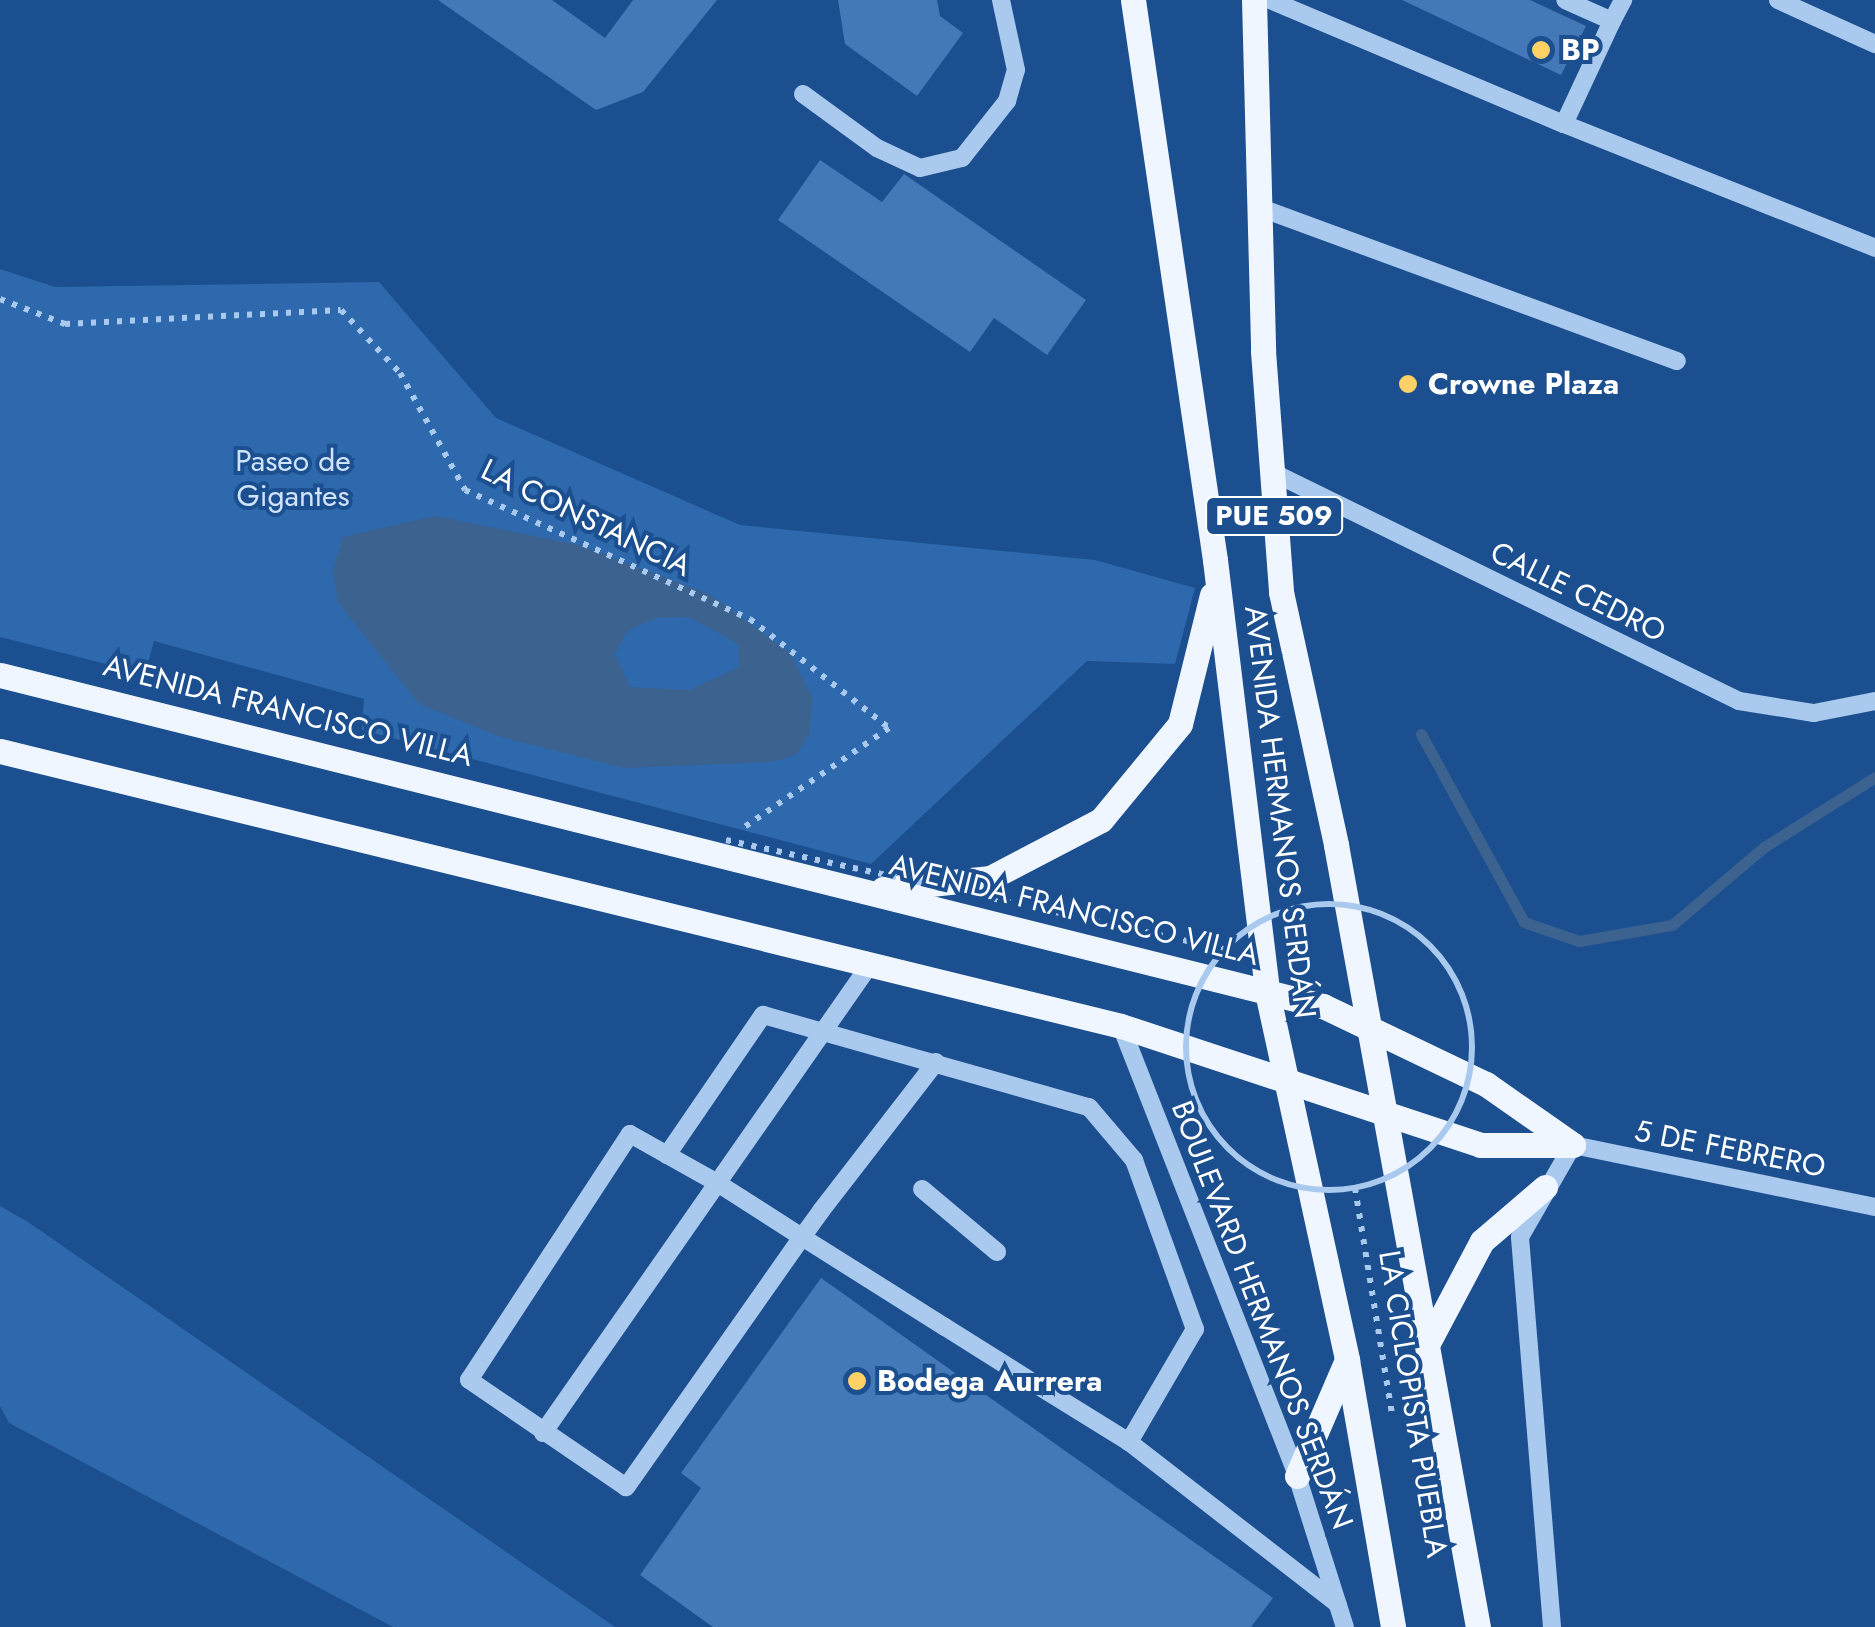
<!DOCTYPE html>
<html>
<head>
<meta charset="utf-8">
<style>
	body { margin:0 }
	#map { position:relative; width:1875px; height:1627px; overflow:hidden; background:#1b4f8f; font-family:Jost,sans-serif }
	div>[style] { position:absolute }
	.green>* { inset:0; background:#2e69ad }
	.water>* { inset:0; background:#3c6290 }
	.stream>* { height:11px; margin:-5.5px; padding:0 5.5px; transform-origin:5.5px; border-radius:5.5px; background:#3c6290 }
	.building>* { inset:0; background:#4478b7 }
	.path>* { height:6px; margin-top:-3px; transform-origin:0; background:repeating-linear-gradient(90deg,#a9c9ee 0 5px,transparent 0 13px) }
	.minor>* { height:18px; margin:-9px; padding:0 9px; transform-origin:9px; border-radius:9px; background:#a9c9ee }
	.major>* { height:25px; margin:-12.5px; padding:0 12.5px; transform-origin:12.5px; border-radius:12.5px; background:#f0f6ff }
	.path-bridge>* { height:6px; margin-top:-3px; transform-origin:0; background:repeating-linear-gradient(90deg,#a9c9ee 0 5px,transparent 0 13px) }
	.path-bridge>.ring { margin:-3px; padding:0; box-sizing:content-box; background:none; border:6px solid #a9c9ee; border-radius:50% }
	.dots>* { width:28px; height:28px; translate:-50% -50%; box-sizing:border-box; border:5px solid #1b4f8f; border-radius:50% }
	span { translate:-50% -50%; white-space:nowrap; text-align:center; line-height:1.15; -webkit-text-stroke:8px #1b4f8f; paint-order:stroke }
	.shield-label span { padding:2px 8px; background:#1b4f8f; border:2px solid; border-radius:8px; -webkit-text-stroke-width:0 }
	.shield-label { font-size:28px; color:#fff; font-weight:700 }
	.poi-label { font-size:30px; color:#fff; font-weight:700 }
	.left { translate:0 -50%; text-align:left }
	.park-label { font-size:30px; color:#cfe3fa }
	.street-label { font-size:30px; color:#fff }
</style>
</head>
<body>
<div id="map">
	<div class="green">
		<div style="clip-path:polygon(0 269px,55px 287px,379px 282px,496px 418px,740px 525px,1095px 560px,1195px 588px,1175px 664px,1087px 661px,871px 864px,362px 730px,364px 699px,154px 641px,145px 674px,0 637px)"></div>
		<div style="clip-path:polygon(0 1206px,28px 1222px,615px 1627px,393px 1627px,9px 1423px,0 1406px)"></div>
	</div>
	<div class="water">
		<div style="clip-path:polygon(evenodd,435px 516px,579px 545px,711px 595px,790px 653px,813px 699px,809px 735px,796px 755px,771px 762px,624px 768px,501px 737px,419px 704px,338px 603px,333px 570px,343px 537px,435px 516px,689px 617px,738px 644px,739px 667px,689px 690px,630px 687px,615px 654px,627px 631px,656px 618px,689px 617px)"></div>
	</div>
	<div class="stream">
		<div style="left:1421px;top:734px;width:214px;rotate:61.3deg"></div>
		<div style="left:1524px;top:922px;width:58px;rotate:19.1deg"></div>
		<div style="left:1579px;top:941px;width:94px;rotate:-9.8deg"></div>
		<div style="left:1672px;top:925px;width:121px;rotate:-40.3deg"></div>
		<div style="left:1764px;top:847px;width:131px;rotate:-32.2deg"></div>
	</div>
	<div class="building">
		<div style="clip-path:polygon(438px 0,552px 0,605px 38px,633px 0,717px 0,643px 92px,596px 110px)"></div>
		<div style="clip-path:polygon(838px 0,937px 0,940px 16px,963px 33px,917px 96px,845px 44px)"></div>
		<div style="clip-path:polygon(1402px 0,1530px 0,1586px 26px,1561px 75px)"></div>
		<div style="clip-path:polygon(820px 160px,882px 202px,904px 174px,1086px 300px,1047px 355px,994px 318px,970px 352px,778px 220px)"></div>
		<div style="clip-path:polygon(821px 1278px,1273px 1598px,1251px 1627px,713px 1627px,640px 1575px,701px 1488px,681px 1473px)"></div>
	</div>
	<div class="path">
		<div style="left:0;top:299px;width:70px;rotate:21deg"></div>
		<div style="left:65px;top:324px;width:276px;rotate:-2.9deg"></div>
		<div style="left:341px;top:310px;width:86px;rotate:46.9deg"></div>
		<div style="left:400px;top:373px;width:134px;rotate:60.9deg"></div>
		<div style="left:465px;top:490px;width:313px;rotate:24.4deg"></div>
		<div style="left:750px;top:619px;width:177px;rotate:38.1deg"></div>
		<div style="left:889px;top:728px;width:181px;rotate:145.6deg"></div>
		<div style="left:1355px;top:1188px;width:229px;rotate:80.7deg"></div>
	</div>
	<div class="minor">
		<div style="left:1270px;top:0;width:319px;rotate:22.9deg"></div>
		<div style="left:1564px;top:124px;width:114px;rotate:-65deg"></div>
		<div style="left:1612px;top:21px;width:51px;rotate:-155.9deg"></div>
		<div style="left:1778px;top:0;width:107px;rotate:24.4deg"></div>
		<div style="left:1612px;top:21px;width:24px;rotate:-62deg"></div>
		<div style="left:803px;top:94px;width:92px;rotate:36.1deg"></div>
		<div style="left:877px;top:148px;width:47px;rotate:24.9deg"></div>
		<div style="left:920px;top:168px;width:43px;rotate:-13.4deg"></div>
		<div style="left:962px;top:158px;width:73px;rotate:-51.7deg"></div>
		<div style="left:1007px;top:101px;width:32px;rotate:-74deg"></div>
		<div style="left:1016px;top:70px;width:72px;rotate:-102.1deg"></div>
		<div style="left:1564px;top:124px;width:335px;rotate:21.7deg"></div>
		<div style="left:1261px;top:208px;width:443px;rotate:20.2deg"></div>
		<div style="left:1270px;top:471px;width:522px;rotate:26.12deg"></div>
		<div style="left:1739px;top:701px;width:76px;rotate:9.1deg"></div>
		<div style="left:1814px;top:713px;width:62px;rotate:-11.1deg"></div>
		<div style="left:1121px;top:1026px;width:483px;rotate:68.6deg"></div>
		<div style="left:1297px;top:1476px;width:158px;rotate:72.4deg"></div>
		<div style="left:936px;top:1062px;width:188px;rotate:127.7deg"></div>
		<div style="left:821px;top:1211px;width:32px;rotate:126deg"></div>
		<div style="left:802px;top:1237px;width:306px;rotate:125.1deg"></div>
		<div style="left:626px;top:1487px;width:190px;rotate:-145.7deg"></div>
		<div style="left:469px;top:1380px;width:294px;rotate:-56.8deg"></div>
		<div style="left:630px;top:1134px;width:102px;rotate:29.3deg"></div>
		<div style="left:719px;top:1184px;width:98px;rotate:32.6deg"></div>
		<div style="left:802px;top:1237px;width:169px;rotate:32.2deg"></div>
		<div style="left:945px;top:1327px;width:109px;rotate:32.2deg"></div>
		<div style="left:1037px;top:1385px;width:108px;rotate:31.8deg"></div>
		<div style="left:1129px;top:1442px;width:264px;rotate:37.8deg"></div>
		<div style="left:667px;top:1155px;width:170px;rotate:-55.6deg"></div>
		<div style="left:763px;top:1015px;width:339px;rotate:15.8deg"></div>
		<div style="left:1089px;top:1107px;width:70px;rotate:49.7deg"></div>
		<div style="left:1134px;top:1160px;width:180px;rotate:70.2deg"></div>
		<div style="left:1195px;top:1329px;width:131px;rotate:120.3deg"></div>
		<div style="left:922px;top:1189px;width:98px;rotate:40deg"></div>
		<div style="left:543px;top:1433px;width:573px;rotate:-55.09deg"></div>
		<div style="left:1552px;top:1627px;width:391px;rotate:-94.7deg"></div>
		<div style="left:1520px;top:1237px;width:106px;rotate:-60.1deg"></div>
		<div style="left:1573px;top:1145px;width:308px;rotate:11.6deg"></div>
	</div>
	<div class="major">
		<div style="left:1133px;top:0;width:566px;rotate:81.67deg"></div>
		<div style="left:1215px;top:560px;width:435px;rotate:83.1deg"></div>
		<div style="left:1267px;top:992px;width:377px;rotate:77.7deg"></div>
		<div style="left:1347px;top:1360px;width:271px;rotate:80.2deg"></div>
		<div style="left:1254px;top:0;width:351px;rotate:88.5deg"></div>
		<div style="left:1263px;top:351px;width:242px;rotate:85.7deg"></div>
		<div style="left:1281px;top:592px;width:259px;rotate:77.7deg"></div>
		<div style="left:1336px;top:845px;width:795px;rotate:79.71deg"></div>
		<div style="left:0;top:675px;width:1364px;rotate:14.05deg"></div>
		<div style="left:1323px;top:1006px;width:181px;rotate:25.6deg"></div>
		<div style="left:1486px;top:1084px;width:106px;rotate:35deg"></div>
		<div style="left:0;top:751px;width:1154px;rotate:13.78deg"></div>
		<div style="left:1121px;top:1026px;width:378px;rotate:18.3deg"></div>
		<div style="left:1480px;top:1145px;width:93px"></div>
		<div style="left:883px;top:889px;width:108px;rotate:-5.9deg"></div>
		<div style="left:990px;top:878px;width:125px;rotate:-27.6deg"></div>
		<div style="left:1101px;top:820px;width:124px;rotate:-50.5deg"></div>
		<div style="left:1180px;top:724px;width:133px;rotate:-76.1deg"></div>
		<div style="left:1429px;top:1341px;width:113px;rotate:-62.1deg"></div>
		<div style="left:1482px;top:1241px;width:83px;rotate:-40.6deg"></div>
		<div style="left:1297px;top:1476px;width:126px;rotate:-66.7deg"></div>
	</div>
	<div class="path-bridge">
		<div style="left:726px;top:840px;width:510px;rotate:12.35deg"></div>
		<div class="ring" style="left:1186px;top:904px;width:280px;height:280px"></div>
	</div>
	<div class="dots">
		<div style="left:1541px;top:50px;background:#ffd166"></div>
		<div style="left:1408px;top:384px;background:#ffd166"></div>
		<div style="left:857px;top:1381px;background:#ffd166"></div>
	</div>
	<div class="shield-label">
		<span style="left:1274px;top:516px">PUE 509</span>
	</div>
	<div class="poi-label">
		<span class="left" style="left:1561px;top:50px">BP</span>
		<span class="left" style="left:1428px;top:384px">Crowne Plaza</span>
		<span class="left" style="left:877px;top:1381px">Bodega Aurrera</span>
	</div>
	<div class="park-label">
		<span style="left:293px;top:478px">Paseo de<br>Gigantes</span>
	</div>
	<div class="street-label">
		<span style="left:586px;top:518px;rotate:26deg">LA CONSTANCIA</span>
		<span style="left:1578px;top:592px;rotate:26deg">CALLE CEDRO</span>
		<span style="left:288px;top:711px;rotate:14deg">AVENIDA FRANCISCO VILLA</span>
		<span style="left:1280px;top:812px;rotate:83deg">AVENIDA HERMANOS SERDÁN</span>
		<span style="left:1074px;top:910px;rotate:14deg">AVENIDA FRANCISCO VILLA</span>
		<span style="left:1730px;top:1149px;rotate:11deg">5 DE FEBRERO</span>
		<span style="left:1262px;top:1315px;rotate:69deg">BOULEVARD HERMANOS SERDÁN</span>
		<span style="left:1413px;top:1404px;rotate:81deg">LA CICLOPISTA PUEBLA</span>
	</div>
</div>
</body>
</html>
